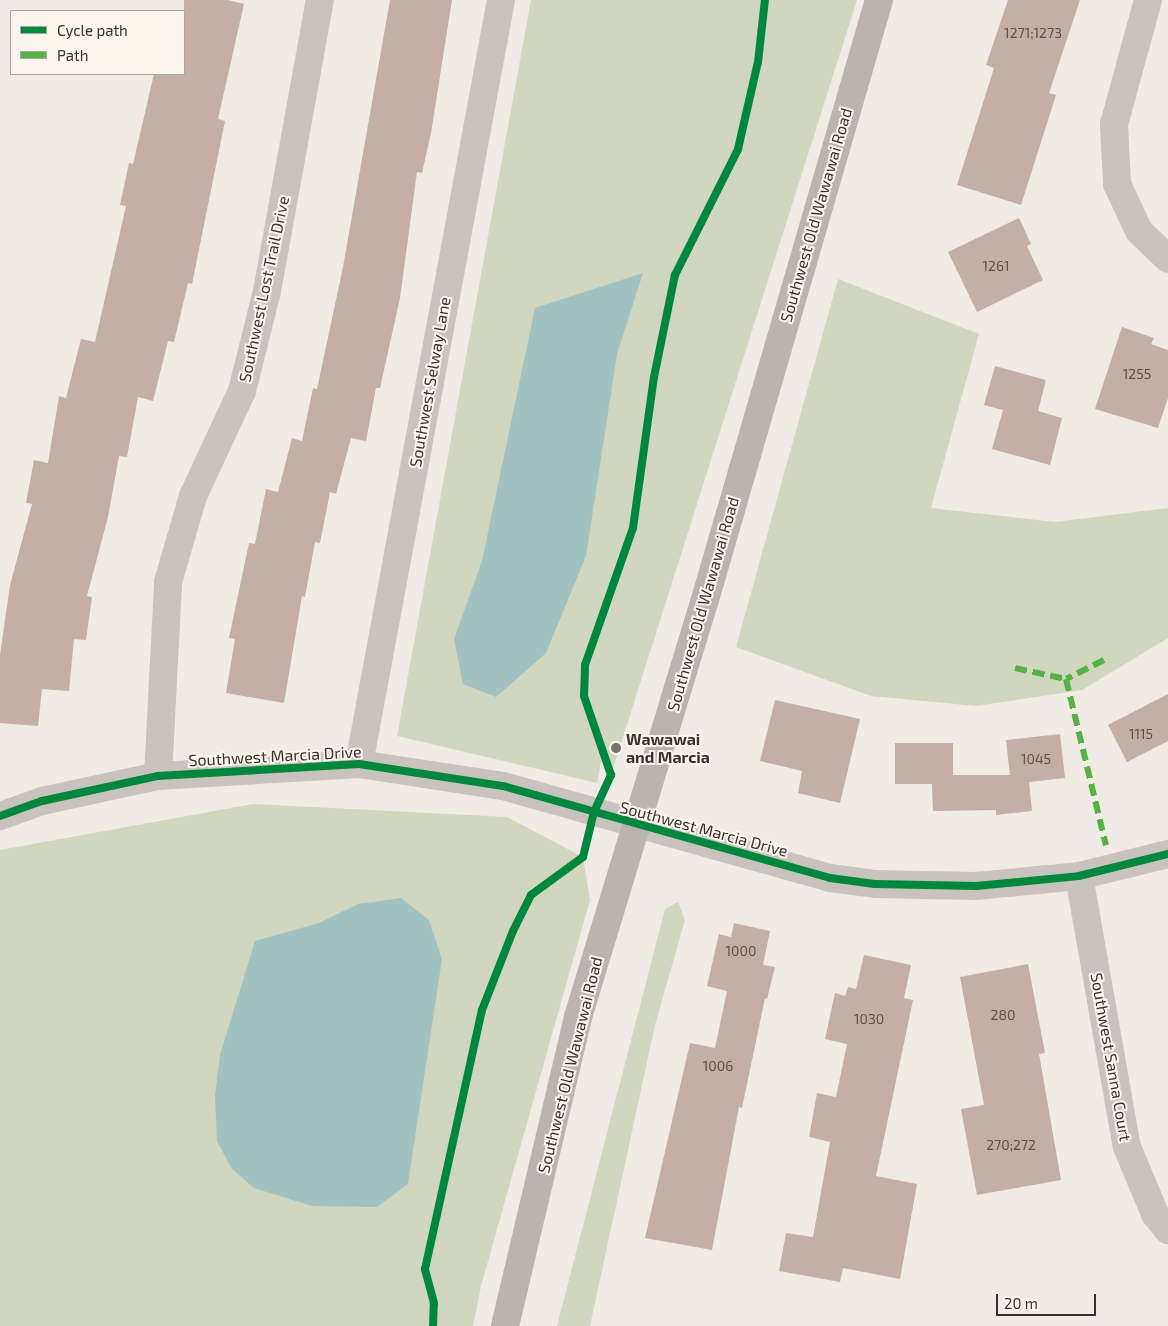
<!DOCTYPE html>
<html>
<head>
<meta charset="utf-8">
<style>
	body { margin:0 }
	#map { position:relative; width:1168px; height:1326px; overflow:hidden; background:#f0ebe5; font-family:"Exo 2",sans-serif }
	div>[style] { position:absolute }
	.green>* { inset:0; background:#d1d6bf }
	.water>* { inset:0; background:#a1c2c1 }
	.building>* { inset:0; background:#c3afa7 }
	.minor>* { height:28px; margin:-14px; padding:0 14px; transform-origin:14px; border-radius:14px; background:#c9c3be }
	.secondary>* { height:28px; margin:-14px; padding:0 14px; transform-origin:14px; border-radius:14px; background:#bab3ae }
	.quiet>* { height:6px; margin-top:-3px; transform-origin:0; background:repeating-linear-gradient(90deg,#57b246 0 12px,transparent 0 18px) }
	.cycleway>* { height:8px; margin:-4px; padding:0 4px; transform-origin:4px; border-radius:4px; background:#00873e }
	.dots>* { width:14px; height:14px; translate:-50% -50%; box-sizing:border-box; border:2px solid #fbf5ee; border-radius:50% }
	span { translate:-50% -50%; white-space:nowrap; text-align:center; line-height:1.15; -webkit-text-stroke:4px #fbf5ee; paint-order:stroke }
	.number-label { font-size:14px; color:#5d504a }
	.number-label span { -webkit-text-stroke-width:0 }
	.street-label { font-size:16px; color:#3b302b }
	.poi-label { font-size:16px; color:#3b302b; font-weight:700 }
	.left { translate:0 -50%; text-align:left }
	.legend { position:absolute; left:10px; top:10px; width:175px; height:65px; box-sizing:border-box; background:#fbf5ee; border:1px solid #aea6a0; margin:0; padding:6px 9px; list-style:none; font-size:15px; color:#3b302b }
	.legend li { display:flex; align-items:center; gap:10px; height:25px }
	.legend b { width:25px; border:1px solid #aea6a0 }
	.scale { position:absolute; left:996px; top:1294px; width:100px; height:22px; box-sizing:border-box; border:2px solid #3b302b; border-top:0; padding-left:6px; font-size:15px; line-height:18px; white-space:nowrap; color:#3b302b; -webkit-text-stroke:4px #fbf5ee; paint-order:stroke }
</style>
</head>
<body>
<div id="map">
	<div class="green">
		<div style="clip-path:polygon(531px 0,857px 0,611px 775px,603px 752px,597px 783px,397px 736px)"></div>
		<div style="clip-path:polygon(838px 279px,979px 334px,931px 508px,1055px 522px,1168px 508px,1168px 638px,1082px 690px,976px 706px,871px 696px,736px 647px)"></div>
		<div style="clip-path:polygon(253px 804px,507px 817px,583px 857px,590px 900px,481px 1286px,473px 1326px,0 1326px,0 850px)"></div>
		<div style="clip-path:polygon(678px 902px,685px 920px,655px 1025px,590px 1326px,557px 1326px,665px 909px)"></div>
	</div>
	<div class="water">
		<div style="clip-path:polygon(643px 273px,617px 354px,586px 556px,546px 653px,496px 697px,463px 684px,454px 639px,482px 561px,535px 308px)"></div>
		<div style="clip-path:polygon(401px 898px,429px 920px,442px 959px,408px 1184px,377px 1207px,312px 1206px,254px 1188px,232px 1169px,217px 1141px,215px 1096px,220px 1055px,255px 941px,319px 923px,358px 904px)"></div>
	</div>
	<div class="building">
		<div style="clip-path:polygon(184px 0,228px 0,244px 4px,218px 119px,225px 121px,192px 284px,188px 283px,174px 342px,168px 341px,153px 401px,138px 397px,127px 457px,119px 456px,108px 517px,87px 596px,92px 597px,86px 640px,74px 639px,69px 691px,42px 689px,38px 726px,0 723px,0 655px,10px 585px,32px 504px,26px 503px,34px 460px,48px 463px,59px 396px,66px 398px,81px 339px,95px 342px,126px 206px,120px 205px,129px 163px,133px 164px,154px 74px,184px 74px)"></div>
		<div style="clip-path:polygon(390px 0,452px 0,431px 133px,422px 173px,417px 172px,400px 298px,380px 388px,376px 388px,366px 441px,351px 438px,336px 494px,330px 492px,320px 543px,315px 542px,305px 597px,302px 596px,284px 703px,226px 693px,235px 639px,229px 638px,249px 543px,255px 544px,266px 489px,278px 492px,292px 438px,302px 441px,313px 388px,317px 389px,343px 267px)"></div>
		<div style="clip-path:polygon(1008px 0,1080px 0,1049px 93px,1056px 95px,1021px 205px,957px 185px,994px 68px,986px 65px)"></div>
		<div style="clip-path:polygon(1019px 218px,1031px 244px,1027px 246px,1043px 280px,977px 312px,948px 252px)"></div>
		<div style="clip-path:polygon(1122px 327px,1154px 338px,1151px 344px,1168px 350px,1168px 398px,1158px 428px,1095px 409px)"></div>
		<div style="clip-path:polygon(995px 366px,1046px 380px,1038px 411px,1062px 418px,1050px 465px,992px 449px,1003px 410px,984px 405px)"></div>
		<div style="clip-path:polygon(1168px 694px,1168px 741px,1127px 762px,1108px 725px)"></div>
		<div style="clip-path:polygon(775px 700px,860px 719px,840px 803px,798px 793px,802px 771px,760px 761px)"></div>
		<div style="clip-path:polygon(1060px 734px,1065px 778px,1029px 782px,1032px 811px,996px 815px,996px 810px,933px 811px,932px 784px,895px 784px,895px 743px,953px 743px,953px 775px,1010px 775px,1006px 740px)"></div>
		<div style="clip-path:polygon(734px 923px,770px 931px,763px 965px,775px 967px,767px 999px,765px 998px,742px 1108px,739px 1107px,712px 1250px,645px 1238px,690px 1043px,715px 1048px,727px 991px,707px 986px,719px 934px,731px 937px)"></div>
		<div style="clip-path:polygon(864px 955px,911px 965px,904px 998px,913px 1000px,876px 1176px,917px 1184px,900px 1279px,843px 1268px,840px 1282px,779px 1271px,786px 1233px,813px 1237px,830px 1142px,809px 1137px,817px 1093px,836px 1097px,847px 1044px,825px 1039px,835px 993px,845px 996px,848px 987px,856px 989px)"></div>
		<div style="clip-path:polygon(1028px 964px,1045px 1053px,1039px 1054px,1061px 1180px,977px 1195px,961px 1109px,984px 1105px,960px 977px)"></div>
	</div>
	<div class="minor">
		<div style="left:1148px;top:0;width:129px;rotate:105.3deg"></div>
		<div style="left:1114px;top:124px;width:60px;rotate:87.1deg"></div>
		<div style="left:1117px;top:184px;width:52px;rotate:64.9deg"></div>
		<div style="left:1139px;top:231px;width:40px;rotate:44deg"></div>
		<div style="left:359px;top:764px;width:777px;rotate:-79.47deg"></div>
		<div style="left:158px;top:776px;width:194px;rotate:-87deg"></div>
		<div style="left:168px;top:582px;width:90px;rotate:-73.8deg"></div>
		<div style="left:193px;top:496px;width:116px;rotate:-65deg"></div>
		<div style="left:242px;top:391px;width:103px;rotate:-76deg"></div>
		<div style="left:267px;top:291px;width:296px;rotate:-79.7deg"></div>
		<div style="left:0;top:816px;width:45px;rotate:-19.7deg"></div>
		<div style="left:42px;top:801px;width:119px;rotate:-12.2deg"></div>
		<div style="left:158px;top:776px;width:201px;rotate:-3.4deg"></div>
		<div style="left:359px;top:764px;width:146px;rotate:8.7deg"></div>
		<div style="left:503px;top:786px;width:340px;rotate:15.7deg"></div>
		<div style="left:830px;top:878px;width:45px;rotate:7.6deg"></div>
		<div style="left:875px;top:884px;width:101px;rotate:1.1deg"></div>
		<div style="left:976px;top:886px;width:103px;rotate:-5.5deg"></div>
		<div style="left:1079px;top:876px;width:92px;rotate:-13.9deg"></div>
		<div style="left:1079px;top:876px;width:275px;rotate:80deg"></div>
		<div style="left:1127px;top:1147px;width:73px;rotate:67.3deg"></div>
		<div style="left:1155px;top:1214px;width:21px;rotate:51deg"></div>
	</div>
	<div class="secondary">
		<div style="left:505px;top:1326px;width:318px;rotate:-76.7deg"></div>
		<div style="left:578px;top:1017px;width:433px;rotate:-73.1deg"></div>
		<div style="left:704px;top:603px;width:628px;rotate:-73.82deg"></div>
	</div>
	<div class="quiet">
		<div style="left:1104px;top:660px;width:42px;rotate:153.4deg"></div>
		<div style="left:1066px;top:679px;width:171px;rotate:76.5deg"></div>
		<div style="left:1015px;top:668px;width:52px;rotate:12.2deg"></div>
	</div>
	<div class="cycleway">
		<div style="left:0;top:816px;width:45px;rotate:-19.7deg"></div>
		<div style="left:42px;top:801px;width:119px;rotate:-12.2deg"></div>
		<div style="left:158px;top:776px;width:201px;rotate:-3.4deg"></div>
		<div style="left:359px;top:764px;width:146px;rotate:8.7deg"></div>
		<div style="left:503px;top:786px;width:340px;rotate:15.7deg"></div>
		<div style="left:830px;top:878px;width:45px;rotate:7.6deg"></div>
		<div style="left:875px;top:884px;width:101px;rotate:1.1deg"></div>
		<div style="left:976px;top:886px;width:103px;rotate:-5.5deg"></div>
		<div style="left:1079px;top:876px;width:92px;rotate:-13.9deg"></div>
		<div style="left:433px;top:1326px;width:23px;rotate:-88deg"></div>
		<div style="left:434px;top:1303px;width:35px;rotate:-105deg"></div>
		<div style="left:425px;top:1269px;width:265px;rotate:-77.6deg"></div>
		<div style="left:482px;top:1010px;width:85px;rotate:-68.6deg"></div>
		<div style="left:513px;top:931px;width:40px;rotate:-63.4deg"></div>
		<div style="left:531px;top:895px;width:64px;rotate:-36.2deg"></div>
		<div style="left:583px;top:857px;width:46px;rotate:-76.3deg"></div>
		<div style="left:594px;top:812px;width:41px;rotate:-65.3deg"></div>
		<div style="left:611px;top:775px;width:83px;rotate:-108.9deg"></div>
		<div style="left:584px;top:696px;width:31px;rotate:-88deg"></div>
		<div style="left:585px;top:665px;width:145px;rotate:-70.7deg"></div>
		<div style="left:633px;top:528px;width:152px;rotate:-82.1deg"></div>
		<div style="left:654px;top:377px;width:104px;rotate:-78.4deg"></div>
		<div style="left:675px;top:275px;width:141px;rotate:-63.4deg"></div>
		<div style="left:738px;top:149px;width:89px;rotate:-77.1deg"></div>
		<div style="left:758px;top:62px;width:62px;rotate:-83.6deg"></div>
	</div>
	<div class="dots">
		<div style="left:616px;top:748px;background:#7a716c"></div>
	</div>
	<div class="number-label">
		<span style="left:1033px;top:33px">1271;1273</span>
		<span style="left:996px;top:266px">1261</span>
		<span style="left:1137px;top:374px">1255</span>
		<span style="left:1141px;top:734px">1115</span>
		<span style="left:1036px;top:759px">1045</span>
		<span style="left:741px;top:951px">1000</span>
		<span style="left:1003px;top:1015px">280</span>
		<span style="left:869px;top:1019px">1030</span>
		<span style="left:718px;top:1066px">1006</span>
		<span style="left:1011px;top:1145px">270;272</span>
	</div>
	<div class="street-label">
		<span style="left:816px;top:215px;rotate:-74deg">Southwest Old Wawawai Road</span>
		<span style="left:264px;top:289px;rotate:-78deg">Southwest Lost Trail Drive</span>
		<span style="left:430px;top:382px;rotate:-80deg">Southwest Selway Lane</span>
		<span style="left:703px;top:604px;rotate:-74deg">Southwest Old Wawawai Road</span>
		<span style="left:275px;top:756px;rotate:-3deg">Southwest Marcia Drive</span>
		<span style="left:704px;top:829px;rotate:15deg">Southwest Marcia Drive</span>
		<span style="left:1111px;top:1057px;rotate:80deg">Southwest Sanna Court</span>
		<span style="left:570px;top:1065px;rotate:-76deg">Southwest Old Wawawai Road</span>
	</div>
	<div class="poi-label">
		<span class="left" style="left:626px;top:748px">Wawawai<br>and Marcia</span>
	</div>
	<ul class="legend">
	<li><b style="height:6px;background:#00873e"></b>Cycle path</li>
	<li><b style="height:6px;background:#57b246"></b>Path</li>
	</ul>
	<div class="scale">20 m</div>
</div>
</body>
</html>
